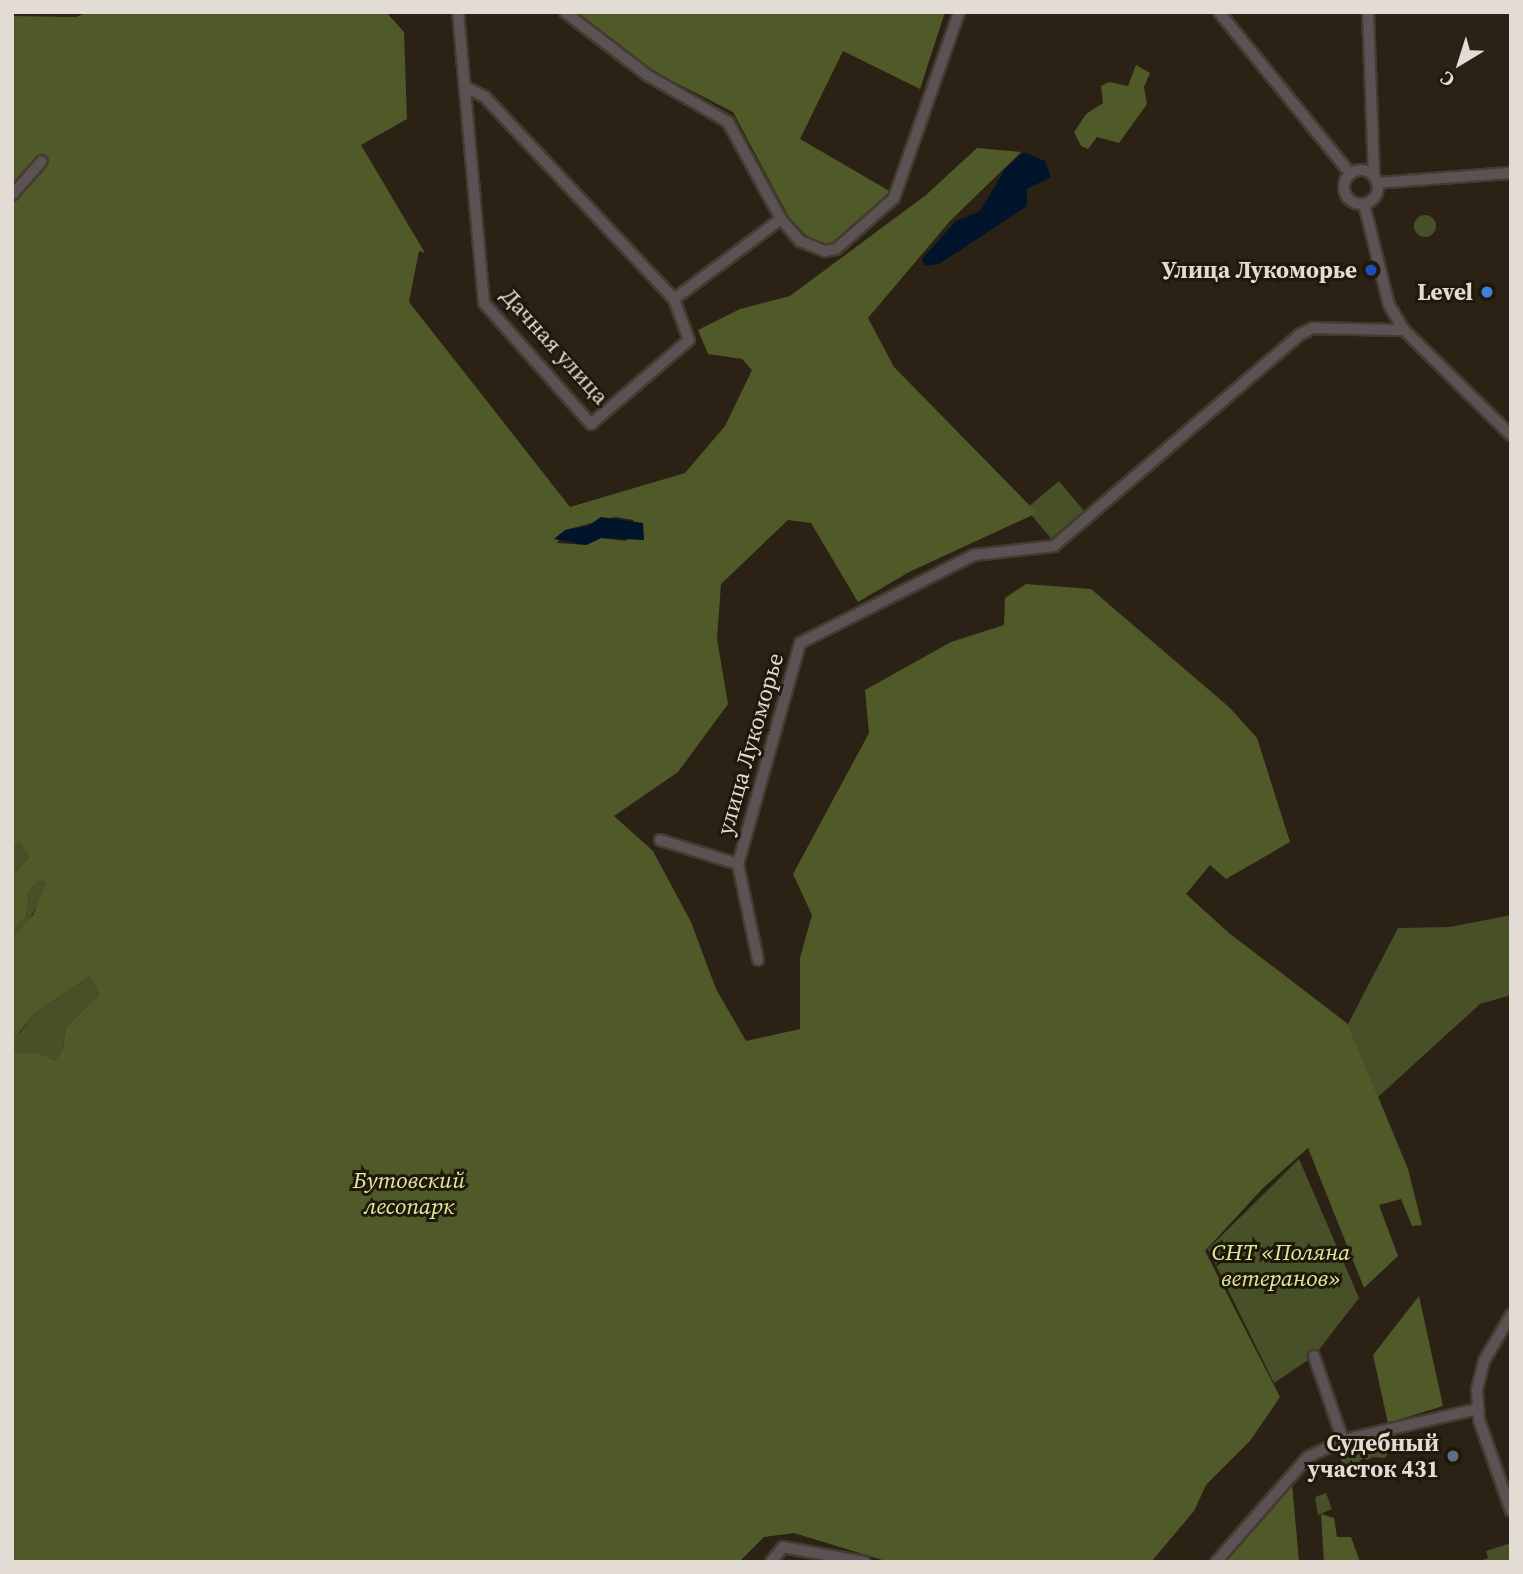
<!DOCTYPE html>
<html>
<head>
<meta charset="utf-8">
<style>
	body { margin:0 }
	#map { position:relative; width:1523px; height:1574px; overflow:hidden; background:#2b2115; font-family:"Source Serif 4",serif }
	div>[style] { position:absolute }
	.green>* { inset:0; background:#475027; transform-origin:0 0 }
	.round { border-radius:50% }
	.forest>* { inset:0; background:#4f5a28 }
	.water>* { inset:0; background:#00142c }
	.roads { filter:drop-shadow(2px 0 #453b30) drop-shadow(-2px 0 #453b30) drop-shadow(0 2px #453b30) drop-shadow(0 -2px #453b30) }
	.minor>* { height:10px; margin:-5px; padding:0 5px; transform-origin:5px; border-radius:5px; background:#5b5353 }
	.minor>.ring { margin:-5px; padding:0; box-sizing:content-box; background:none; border:10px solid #5b5353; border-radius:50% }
	.dots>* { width:19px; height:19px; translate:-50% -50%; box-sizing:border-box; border:4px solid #21180c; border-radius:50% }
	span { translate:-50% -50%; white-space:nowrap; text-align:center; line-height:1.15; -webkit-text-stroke:6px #21180c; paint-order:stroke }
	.poi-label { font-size:23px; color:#e3dcd5; font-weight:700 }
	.right { translate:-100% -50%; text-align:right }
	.street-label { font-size:23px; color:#e3dcd5 }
	.park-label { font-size:23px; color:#dbed9f; font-style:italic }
	.frame { position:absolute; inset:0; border:14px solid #e3dcd5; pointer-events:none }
	.north { position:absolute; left:1425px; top:28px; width:70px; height:70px; -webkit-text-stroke:5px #21180c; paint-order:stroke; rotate:218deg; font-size:19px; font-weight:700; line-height:28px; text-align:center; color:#e3dcd5 }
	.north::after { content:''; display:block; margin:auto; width:24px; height:32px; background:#e3dcd5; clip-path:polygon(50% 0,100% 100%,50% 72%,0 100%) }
</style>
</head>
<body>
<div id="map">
	<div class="green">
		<div class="round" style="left:1414px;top:215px;width:22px;height:22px"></div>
		<div style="left:1059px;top:481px;width:40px;height:43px;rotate:50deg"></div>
		<div style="clip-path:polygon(20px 841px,29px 857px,12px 876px,12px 848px)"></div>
		<div style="clip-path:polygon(38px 881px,47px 882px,40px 900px,24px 929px,12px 938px,12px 930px,26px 917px,29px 892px)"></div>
		<div style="clip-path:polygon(1511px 915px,1511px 995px,1480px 1004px,1378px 1097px,1348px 1024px,1398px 928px,1450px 927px)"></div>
		<div style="clip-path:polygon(90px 976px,99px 995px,65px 1028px,63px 1049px,55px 1060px,38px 1053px,12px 1053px,12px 1034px,19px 1034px,36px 1012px)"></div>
		<div style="clip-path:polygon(1299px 1159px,1359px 1298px,1314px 1356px,1274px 1383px,1208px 1249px)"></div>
		<div style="clip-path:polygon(1395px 1441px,1385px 1458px,1373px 1457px,1344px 1470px,1339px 1454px)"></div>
		<div style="clip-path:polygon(1326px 1493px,1332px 1509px,1318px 1515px,1315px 1497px)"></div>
		<div style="clip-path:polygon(1511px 1543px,1511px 1562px,1478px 1562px,1488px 1558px,1486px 1551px)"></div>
	</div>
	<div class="forest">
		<div style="clip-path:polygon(evenodd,88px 12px,386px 12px,404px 32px,407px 119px,361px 145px,425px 253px,419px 251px,409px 302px,570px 507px,685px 473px,725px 426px,752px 370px,742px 359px,708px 354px,698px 330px,740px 309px,790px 296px,926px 195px,977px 148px,1021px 152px,950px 221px,868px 318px,894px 367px,1037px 513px,909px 572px,858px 602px,811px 523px,788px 520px,721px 584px,717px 639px,728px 704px,678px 772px,614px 816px,653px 851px,691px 922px,716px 989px,746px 1041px,800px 1029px,800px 958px,812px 915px,793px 874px,869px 733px,865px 690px,951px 642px,1004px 625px,1005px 598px,1026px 584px,1091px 589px,1229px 707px,1257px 738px,1290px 842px,1226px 879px,1210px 865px,1186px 894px,1229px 933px,1348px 1024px,1408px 1169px,1422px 1225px,1412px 1226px,1401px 1199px,1379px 1205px,1398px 1256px,1364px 1288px,1308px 1148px,1263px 1188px,1205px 1251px,1280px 1397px,1250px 1441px,1206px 1485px,1194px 1511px,1151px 1562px,889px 1562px,794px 1533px,764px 1537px,739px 1562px,12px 1562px,12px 1053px,38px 1053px,55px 1060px,63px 1049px,65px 1028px,99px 995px,90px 976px,36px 1012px,18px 1034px,12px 1034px,12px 938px,33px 915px,46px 882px,38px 881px,29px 892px,26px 917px,12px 930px,12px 876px,29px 857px,20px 842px,12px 848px,12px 16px,76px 17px,88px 12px,615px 517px,634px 520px,626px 541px,601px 538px,586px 545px,557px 543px,565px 530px,615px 517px)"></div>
		<div style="clip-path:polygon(575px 12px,945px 12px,920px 89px,843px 51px,800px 139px,893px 193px,829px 246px,814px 243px,790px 219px,733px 112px,649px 69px)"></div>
		<div style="clip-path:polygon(1136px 65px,1150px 73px,1144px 87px,1147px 104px,1119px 143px,1097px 137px,1088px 149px,1081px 146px,1074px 132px,1086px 114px,1103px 103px,1101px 86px,1109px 82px,1128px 86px)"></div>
		<div style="clip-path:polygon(1419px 1296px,1443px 1406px,1388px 1423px,1373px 1355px)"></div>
		<div style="clip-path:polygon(1292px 1483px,1299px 1562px,1223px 1562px)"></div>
		<div style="clip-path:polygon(1321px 1514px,1334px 1518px,1337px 1537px,1351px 1537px,1360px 1562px,1324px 1562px)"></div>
	</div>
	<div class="water">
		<div style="clip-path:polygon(1024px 152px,1045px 161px,1051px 177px,1027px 189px,1027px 206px,939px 264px,925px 266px,922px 259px,956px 221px,980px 211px,1005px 169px)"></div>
		<div style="clip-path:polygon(601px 517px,643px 523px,644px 540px,601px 538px,586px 545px,554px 539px,565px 530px,588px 526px)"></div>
	</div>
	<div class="roads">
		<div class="minor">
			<div style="left:458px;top:12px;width:292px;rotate:84.9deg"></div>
			<div style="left:484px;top:303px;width:162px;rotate:48.5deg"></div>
			<div style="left:591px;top:424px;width:129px;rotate:-40.6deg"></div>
			<div style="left:689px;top:340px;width:44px;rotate:-110.1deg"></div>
			<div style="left:674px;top:299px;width:277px;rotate:-133.1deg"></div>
			<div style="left:485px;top:97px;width:20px;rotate:-153deg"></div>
			<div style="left:565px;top:12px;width:103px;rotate:37.5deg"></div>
			<div style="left:647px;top:75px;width:94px;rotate:30.1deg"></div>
			<div style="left:728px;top:122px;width:111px;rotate:61.3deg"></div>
			<div style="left:781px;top:219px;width:29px;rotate:49deg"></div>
			<div style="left:800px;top:241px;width:27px;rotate:22deg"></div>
			<div style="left:825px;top:251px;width:11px;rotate:-10deg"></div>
			<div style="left:836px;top:249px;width:77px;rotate:-41.3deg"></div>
			<div style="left:894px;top:198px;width:197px;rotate:-70.7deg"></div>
			<div style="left:1219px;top:12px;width:208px;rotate:50.9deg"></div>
			<div style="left:1368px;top:12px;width:165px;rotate:87.9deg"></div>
			<div class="ring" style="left:1344px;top:170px;width:24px;height:24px"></div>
			<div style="left:1377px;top:183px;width:134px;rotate:-4.3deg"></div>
			<div style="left:12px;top:195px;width:45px;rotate:-48.6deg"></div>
			<div style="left:1364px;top:204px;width:104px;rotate:76.1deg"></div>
			<div style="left:1389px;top:305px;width:29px;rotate:59deg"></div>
			<div style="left:1404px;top:330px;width:150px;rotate:44.5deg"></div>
			<div style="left:674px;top:299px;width:134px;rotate:-36.8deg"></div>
			<div style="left:660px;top:840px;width:82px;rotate:17.1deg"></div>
			<div style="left:758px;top:960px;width:98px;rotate:-101.8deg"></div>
			<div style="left:738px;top:864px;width:230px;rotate:-74.3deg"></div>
			<div style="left:800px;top:643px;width:195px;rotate:-26.8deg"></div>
			<div style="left:974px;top:555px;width:81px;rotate:-6.4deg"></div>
			<div style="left:1054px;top:546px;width:323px;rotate:-40.7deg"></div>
			<div style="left:1299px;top:335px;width:16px;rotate:-27deg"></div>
			<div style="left:1313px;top:328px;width:91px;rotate:1.3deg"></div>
			<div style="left:1511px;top:1315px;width:53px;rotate:120.4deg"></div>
			<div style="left:1484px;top:1361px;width:30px;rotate:104deg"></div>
			<div style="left:1477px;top:1390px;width:30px;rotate:86deg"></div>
			<div style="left:1479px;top:1420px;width:96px;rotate:70.6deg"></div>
			<div style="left:1314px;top:1356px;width:89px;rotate:71deg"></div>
			<div style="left:771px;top:1562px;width:19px;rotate:-51deg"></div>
			<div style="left:783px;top:1547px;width:83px;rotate:10.4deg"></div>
			<div style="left:1216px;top:1562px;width:140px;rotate:-48.8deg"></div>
			<div style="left:1308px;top:1457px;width:39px;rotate:-26deg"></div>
			<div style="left:1343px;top:1440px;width:138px;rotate:-13deg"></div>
		</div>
	</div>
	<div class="dots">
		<div style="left:1371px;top:270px;background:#1a4fb4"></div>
		<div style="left:1487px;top:292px;background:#3f7fe0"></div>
		<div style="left:1453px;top:1456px;background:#5c6f8a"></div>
	</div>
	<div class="poi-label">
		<span class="right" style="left:1357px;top:270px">Улица Лукоморье</span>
		<span class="right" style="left:1473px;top:292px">Level</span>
		<span class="right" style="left:1439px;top:1456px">Судебный<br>участок 431</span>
	</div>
	<div class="street-label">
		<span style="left:555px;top:346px;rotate:48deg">Дачная улица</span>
		<span style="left:750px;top:744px;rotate:-74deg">улица Лукоморье</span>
	</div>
	<div class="park-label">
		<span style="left:409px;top:1193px">Бутовский<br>лесопарк</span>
		<span style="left:1281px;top:1265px">СНТ «Поляна<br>ветеранов»</span>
	</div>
	<div class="frame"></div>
	<div class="north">С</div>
</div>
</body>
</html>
